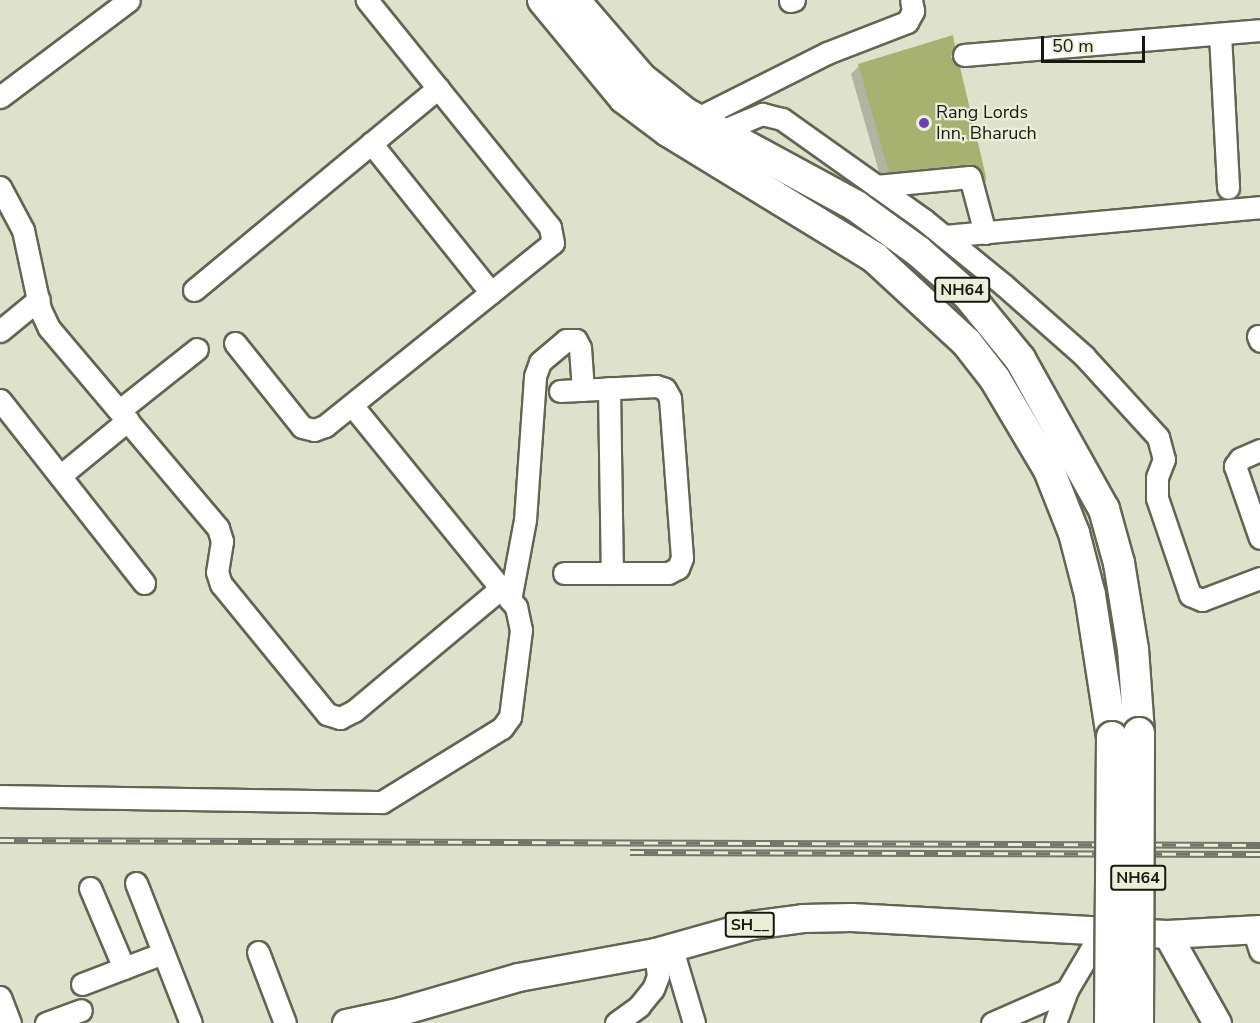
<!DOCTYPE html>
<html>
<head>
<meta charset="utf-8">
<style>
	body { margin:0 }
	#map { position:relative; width:1260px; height:1023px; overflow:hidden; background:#dee2cc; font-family:"Nunito Sans",sans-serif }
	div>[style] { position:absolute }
	.shadow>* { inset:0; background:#0003 }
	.building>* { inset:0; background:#a7b270 }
	.roads { filter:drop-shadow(2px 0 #616552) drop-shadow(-2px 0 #616552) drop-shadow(0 2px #616552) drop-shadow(0 -2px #616552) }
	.minor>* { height:21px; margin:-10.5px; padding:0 10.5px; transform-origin:10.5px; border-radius:10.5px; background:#fff }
	.major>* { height:27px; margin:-13.5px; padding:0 13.5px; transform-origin:13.5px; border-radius:13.5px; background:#fff }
	.highway>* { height:30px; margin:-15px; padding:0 15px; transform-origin:15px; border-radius:15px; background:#fff }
	.rail>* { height:7px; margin-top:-3.5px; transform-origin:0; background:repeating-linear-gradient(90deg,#ebefd9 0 14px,#727567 0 28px); box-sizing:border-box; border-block:2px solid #727567 }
	.bridges { filter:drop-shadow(2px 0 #616552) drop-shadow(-2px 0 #616552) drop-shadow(0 2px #616552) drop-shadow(0 -2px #616552) }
	.highway-bridge>* { height:30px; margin:-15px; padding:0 15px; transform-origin:15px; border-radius:15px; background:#fff }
	.dots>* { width:16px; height:16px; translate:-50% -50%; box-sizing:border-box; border:3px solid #ebefd9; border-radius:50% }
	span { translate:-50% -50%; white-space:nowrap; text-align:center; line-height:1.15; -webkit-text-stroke:4.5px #ebefd9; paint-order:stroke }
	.shield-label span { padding:2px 4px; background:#ebefd9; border:2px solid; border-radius:4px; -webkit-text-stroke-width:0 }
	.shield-label { font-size:16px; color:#171811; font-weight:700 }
	.poi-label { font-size:18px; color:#171811 }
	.left { translate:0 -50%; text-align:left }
	.scale { position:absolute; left:1041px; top:36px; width:104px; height:27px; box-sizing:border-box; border:3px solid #171811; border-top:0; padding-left:8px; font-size:18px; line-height:21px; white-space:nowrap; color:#171811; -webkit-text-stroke:4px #ebefd9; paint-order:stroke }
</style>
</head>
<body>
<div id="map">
	<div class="shadow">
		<div style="clip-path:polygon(950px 57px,959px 68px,986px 181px,979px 188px,881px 179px,851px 74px,859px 66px)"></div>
	</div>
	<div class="building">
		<div style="clip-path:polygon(953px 35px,955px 46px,951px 57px,960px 67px,987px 181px,979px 168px,969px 164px,889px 172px,858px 64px)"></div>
	</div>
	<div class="roads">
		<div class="minor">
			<div style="left:790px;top:1px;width:4px;rotate:-14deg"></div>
			<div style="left:1220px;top:34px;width:154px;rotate:87deg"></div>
			<div style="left:964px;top:55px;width:297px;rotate:-4.8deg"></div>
			<div style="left:0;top:97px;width:161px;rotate:-36.9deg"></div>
			<div style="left:696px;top:119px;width:147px;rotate:-26.7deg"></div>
			<div style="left:827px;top:53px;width:86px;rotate:-21.2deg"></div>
			<div style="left:907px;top:22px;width:13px;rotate:-61deg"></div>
			<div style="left:913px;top:11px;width:11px;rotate:-100deg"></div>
			<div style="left:719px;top:132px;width:47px;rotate:-22.7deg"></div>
			<div style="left:762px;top:114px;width:21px;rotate:14deg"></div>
			<div style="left:782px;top:119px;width:174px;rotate:35.4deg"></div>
			<div style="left:924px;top:220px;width:104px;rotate:39.2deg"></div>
			<div style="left:1005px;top:286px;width:106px;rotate:41.5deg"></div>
			<div style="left:1084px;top:356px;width:110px;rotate:47.6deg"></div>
			<div style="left:1158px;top:437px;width:23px;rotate:75deg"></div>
			<div style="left:1164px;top:459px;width:19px;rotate:111deg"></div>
			<div style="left:1157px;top:477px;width:21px;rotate:90deg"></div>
			<div style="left:1157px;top:498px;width:102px;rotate:71.2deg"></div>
			<div style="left:1190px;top:595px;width:13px;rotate:23deg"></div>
			<div style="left:1202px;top:600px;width:62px;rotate:-20.8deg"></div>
			<div style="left:371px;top:143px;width:192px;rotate:51.3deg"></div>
			<div style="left:876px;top:186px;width:94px;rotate:-5.5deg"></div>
			<div style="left:970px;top:177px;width:58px;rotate:75deg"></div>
			<div style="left:0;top:187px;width:49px;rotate:61.9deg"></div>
			<div style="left:23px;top:230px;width:81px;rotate:77.9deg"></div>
			<div style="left:40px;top:309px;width:21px;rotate:65deg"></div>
			<div style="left:49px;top:328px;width:262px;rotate:49.8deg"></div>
			<div style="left:218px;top:528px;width:14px;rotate:73deg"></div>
			<div style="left:222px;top:541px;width:31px;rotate:99deg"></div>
			<div style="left:217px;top:572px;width:13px;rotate:72deg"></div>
			<div style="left:221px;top:584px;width:168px;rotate:50.8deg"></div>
			<div style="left:327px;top:714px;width:14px;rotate:17deg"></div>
			<div style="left:340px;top:718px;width:16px;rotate:-27deg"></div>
			<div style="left:354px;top:711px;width:192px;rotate:-39.9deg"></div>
			<div style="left:944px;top:236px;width:317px;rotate:-5.2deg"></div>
			<div style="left:194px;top:290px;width:317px;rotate:-39.6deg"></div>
			<div style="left:0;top:331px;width:50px;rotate:-39.4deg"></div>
			<div style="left:1258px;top:336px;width:5px;rotate:68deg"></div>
			<div style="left:235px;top:343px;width:107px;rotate:51.4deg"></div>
			<div style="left:302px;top:427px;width:12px;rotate:14deg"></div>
			<div style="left:314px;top:430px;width:12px;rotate:-20deg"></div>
			<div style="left:325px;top:426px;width:292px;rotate:-38.8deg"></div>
			<div style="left:553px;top:243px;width:16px;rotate:-101deg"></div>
			<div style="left:550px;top:227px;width:292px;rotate:-128.9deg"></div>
			<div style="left:609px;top:388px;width:185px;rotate:89.1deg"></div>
			<div style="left:560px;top:391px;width:96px;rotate:-3deg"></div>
			<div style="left:656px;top:386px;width:9px;rotate:18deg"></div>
			<div style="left:665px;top:389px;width:10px;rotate:61deg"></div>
			<div style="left:670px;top:398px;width:160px;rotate:85.7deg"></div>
			<div style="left:682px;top:558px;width:11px;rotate:112deg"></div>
			<div style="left:678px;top:568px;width:11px;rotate:153deg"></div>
			<div style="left:668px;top:573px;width:104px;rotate:180deg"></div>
			<div style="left:0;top:400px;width:233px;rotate:51.8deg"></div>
			<div style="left:120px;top:410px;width:98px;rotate:-38.4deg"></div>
			<div style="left:1260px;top:450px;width:22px;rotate:156deg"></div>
			<div style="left:1240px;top:459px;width:9px;rotate:126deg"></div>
			<div style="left:1235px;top:466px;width:76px;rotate:70.9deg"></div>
			<div style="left:60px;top:476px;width:88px;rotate:-39.5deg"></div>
			<div style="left:510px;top:600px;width:81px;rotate:-79.4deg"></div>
			<div style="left:525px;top:520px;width:144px;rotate:-86deg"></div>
			<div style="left:535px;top:376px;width:15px;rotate:-70deg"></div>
			<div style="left:540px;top:362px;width:34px;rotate:-40deg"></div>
			<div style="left:566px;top:340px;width:10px"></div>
			<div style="left:576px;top:340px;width:9px;rotate:63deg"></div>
			<div style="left:580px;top:348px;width:42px;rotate:85.9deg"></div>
			<div style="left:0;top:796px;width:382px;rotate:0.9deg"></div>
			<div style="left:382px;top:802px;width:141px;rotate:-31.7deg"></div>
			<div style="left:502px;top:728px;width:14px;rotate:-54deg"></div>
			<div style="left:510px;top:717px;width:88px;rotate:-82.8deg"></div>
			<div style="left:521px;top:630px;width:24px;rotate:-102deg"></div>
			<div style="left:516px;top:607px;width:260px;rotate:-129.1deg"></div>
			<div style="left:136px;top:883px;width:150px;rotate:68.6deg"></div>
			<div style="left:90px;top:888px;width:87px;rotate:67deg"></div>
			<div style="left:1253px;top:929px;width:23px;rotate:72deg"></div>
			<div style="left:672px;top:949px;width:77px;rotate:73.4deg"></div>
			<div style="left:258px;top:952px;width:76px;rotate:69.2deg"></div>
			<div style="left:82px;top:984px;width:87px;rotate:-20.9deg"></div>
			<div style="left:0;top:997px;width:28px;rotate:69deg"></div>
			<div style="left:46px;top:1023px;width:37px;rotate:-20deg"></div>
			<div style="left:616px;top:1023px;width:29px;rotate:-36deg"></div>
			<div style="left:639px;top:1006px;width:22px;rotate:-51deg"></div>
			<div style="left:653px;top:989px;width:14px;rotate:-69deg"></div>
			<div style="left:658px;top:976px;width:24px;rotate:-97deg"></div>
			<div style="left:992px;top:1023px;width:82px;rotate:-23.7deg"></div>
			<div style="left:1055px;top:1023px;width:35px;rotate:-70deg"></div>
			<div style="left:1067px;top:990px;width:69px;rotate:-59.3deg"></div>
		</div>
		<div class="major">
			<div style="left:1167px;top:934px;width:102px;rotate:60.7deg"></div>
			<div style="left:346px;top:1023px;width:56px;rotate:-12.3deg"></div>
			<div style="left:401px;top:1011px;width:122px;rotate:-16.2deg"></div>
			<div style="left:518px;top:977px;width:139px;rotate:-10.3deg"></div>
			<div style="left:655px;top:952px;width:100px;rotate:-15.7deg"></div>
			<div style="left:751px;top:925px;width:52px;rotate:-7.7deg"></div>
			<div style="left:803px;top:918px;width:48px;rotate:-1.2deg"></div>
			<div style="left:851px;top:917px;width:316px;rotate:3.1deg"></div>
			<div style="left:1167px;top:934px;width:93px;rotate:-3.1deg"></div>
		</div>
		<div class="highway">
			<div style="left:543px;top:0;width:127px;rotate:50.4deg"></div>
			<div style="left:624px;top:98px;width:55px;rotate:36.9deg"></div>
			<div style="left:668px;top:131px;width:243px;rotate:31.5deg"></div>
			<div style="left:875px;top:258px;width:125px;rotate:42.7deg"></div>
			<div style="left:967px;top:343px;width:46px;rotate:52.1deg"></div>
			<div style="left:995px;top:379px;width:106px;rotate:59.3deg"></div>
			<div style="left:1049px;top:470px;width:68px;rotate:68.4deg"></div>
			<div style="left:1074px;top:533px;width:64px;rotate:75.5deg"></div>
			<div style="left:1090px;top:595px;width:144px;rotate:81.2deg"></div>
			<div style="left:574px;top:0;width:103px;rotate:49.3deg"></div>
			<div style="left:641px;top:78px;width:56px;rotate:38.5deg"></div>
			<div style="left:685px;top:113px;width:195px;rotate:28.5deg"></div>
			<div style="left:856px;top:206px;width:77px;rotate:36deg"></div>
			<div style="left:918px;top:251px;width:65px;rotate:41.3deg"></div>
			<div style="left:967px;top:294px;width:84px;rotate:50.8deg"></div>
			<div style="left:1020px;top:359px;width:172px;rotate:60.8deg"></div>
			<div style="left:1104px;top:509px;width:56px;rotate:74.5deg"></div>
			<div style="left:1119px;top:563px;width:87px;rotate:80.8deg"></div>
			<div style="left:1133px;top:649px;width:84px;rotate:85.9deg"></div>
		</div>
	</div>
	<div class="rail">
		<div style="left:0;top:840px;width:1260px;rotate:0.23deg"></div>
		<div style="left:630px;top:852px;width:630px;rotate:0.18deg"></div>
	</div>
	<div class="bridges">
		<div class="highway-bridge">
			<div style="left:1110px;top:1023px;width:286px;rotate:-89.6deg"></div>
			<div style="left:1138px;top:1023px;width:290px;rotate:-89.8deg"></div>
		</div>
	</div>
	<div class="dots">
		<div style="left:924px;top:123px;background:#6d40b7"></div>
	</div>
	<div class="shield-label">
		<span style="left:962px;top:290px">NH64</span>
		<span style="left:1138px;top:878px">NH64</span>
		<span style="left:750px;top:925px">SH__</span>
	</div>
	<div class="poi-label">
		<span class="left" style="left:936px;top:123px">Rang Lords<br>Inn, Bharuch</span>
	</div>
	<div class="scale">50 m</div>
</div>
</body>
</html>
